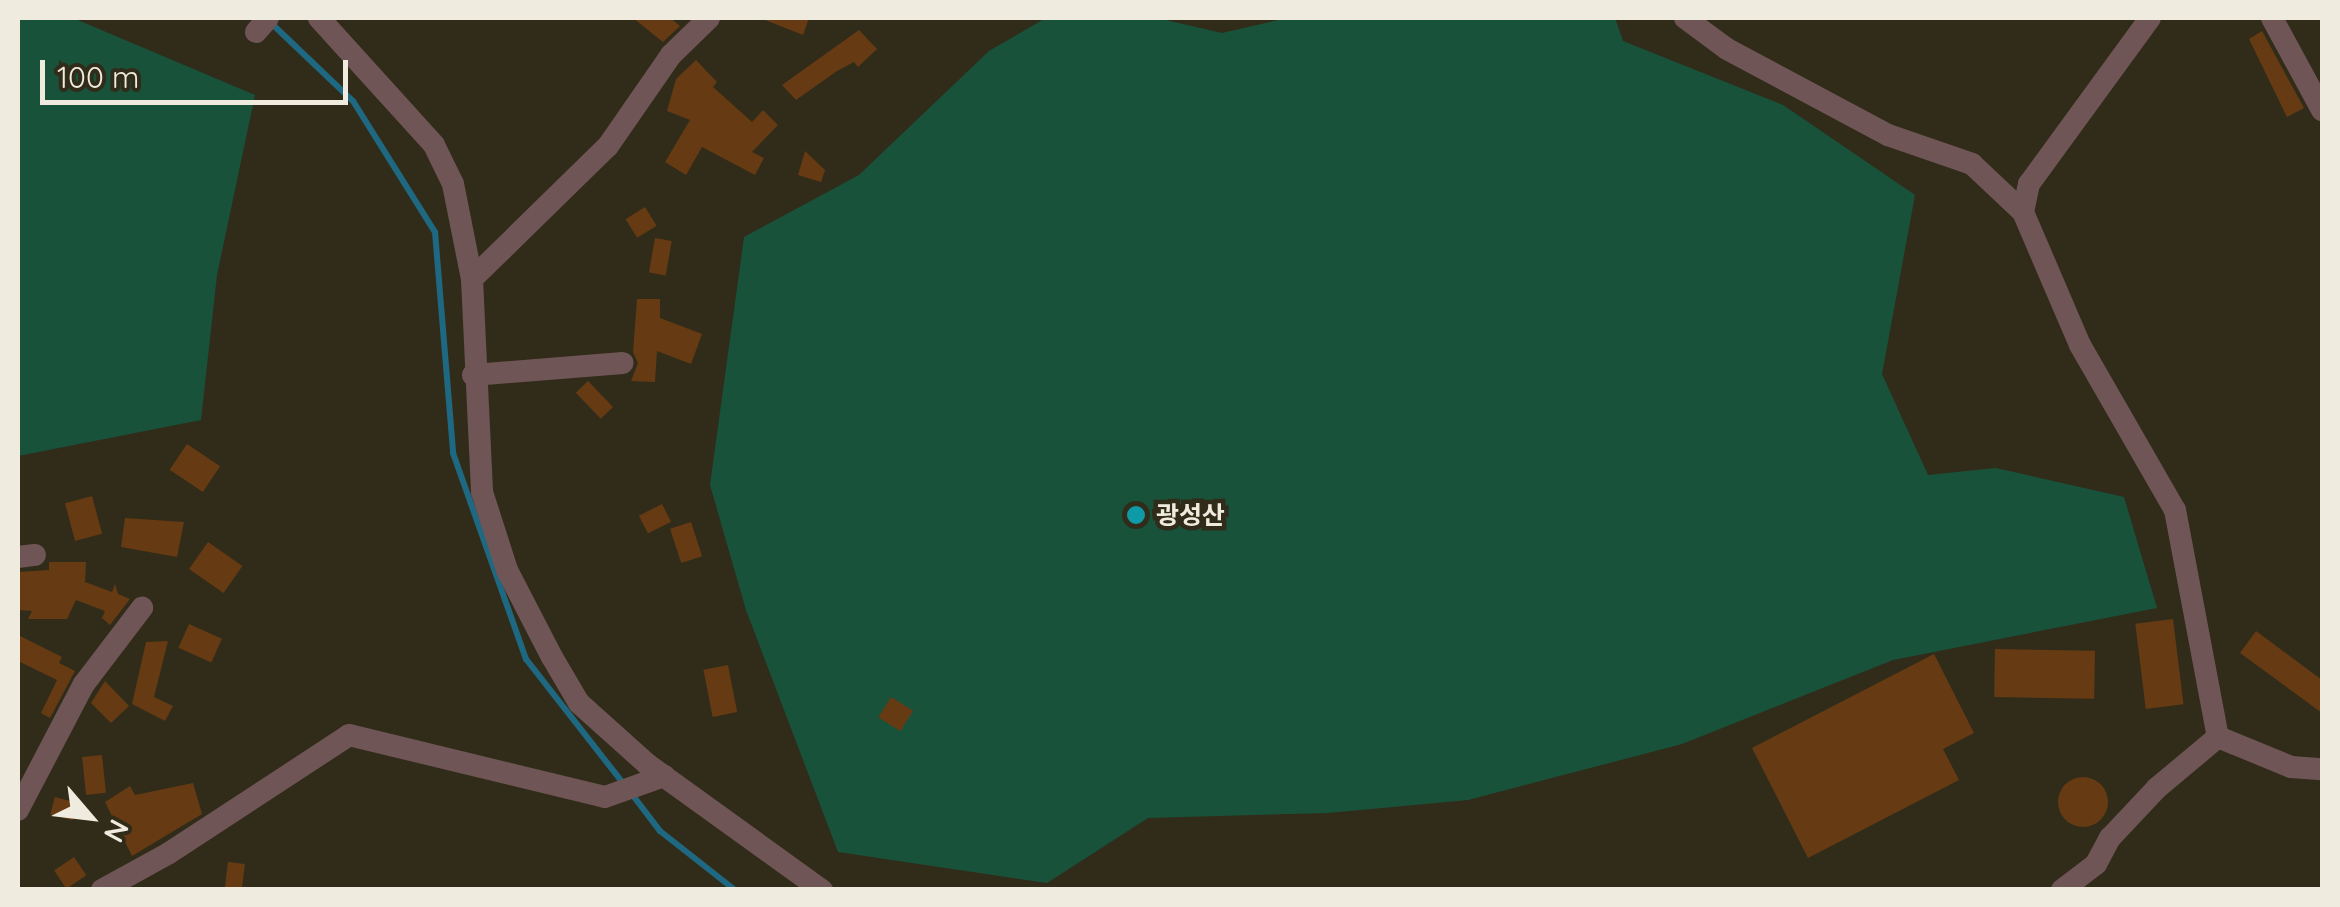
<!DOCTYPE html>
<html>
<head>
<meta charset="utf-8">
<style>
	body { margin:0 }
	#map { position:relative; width:2340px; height:907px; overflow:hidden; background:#312c19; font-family:Quicksand,"Noto Sans KR",sans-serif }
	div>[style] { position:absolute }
	.green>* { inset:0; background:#18523b }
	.stream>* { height:6px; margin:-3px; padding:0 3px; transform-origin:3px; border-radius:3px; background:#1f6882 }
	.building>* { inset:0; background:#663a13; transform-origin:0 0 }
	.round { border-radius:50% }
	.street>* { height:22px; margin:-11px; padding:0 11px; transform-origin:11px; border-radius:11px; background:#705556 }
	.dots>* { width:28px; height:28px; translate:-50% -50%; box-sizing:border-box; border:5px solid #312c19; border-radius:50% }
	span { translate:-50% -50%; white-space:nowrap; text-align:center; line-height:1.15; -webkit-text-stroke:9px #312c19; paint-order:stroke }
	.poi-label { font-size:25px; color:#efebdf; font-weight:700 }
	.left { translate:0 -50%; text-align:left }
	.frame { position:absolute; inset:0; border:20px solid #efebdf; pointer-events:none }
	.north { position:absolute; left:40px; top:767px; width:100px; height:100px; -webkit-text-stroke:8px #312c19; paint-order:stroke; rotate:118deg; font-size:28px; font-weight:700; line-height:40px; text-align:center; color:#efebdf }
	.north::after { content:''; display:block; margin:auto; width:35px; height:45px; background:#efebdf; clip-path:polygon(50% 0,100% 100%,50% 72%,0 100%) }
	.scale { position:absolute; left:40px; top:60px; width:308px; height:45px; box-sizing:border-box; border:5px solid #efebdf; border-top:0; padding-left:12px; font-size:30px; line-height:35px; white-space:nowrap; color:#efebdf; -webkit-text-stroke:8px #312c19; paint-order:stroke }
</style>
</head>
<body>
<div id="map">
	<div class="green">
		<div style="clip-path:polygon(18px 18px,73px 18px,255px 95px,217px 275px,201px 420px,18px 456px)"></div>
		<div style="clip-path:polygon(1046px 18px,1157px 18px,1222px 33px,1287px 18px,1615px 18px,1623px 41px,1783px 105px,1915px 195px,1882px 374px,1928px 475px,1996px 468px,2124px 497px,2157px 608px,1893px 660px,1682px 744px,1468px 800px,1328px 813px,1148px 818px,1047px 883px,838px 852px,746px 610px,710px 485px,744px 237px,859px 175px,989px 51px)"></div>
	</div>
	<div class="stream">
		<div style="left:270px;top:22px;width:115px;rotate:43.6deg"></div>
		<div style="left:353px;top:101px;width:155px;rotate:58deg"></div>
		<div style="left:435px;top:232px;width:222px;rotate:85.3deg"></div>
		<div style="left:453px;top:453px;width:219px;rotate:70.5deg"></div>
		<div style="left:526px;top:659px;width:157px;rotate:52deg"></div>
		<div style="left:631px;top:793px;width:48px;rotate:52.7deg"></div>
		<div style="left:660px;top:831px;width:95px;rotate:38.2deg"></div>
	</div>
	<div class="building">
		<div style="clip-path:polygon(633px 18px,670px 18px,680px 26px,663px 42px)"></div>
		<div style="clip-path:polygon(760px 18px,809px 18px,803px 35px)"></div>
		<div style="clip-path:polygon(859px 30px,877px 49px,858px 67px,854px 62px,837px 71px,796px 100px,782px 85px)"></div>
		<div style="clip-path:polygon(2262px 31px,2304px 108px,2287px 117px,2249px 39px)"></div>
		<div style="clip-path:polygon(696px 60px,717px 82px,713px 87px,752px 122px,763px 110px,778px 125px,752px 152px,764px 158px,755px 175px,702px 147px,686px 175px,665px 162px,690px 120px,667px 111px,676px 79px)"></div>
		<div style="clip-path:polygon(805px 151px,825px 170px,821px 182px,798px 175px)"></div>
		<div style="left:645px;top:207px;width:22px;height:23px;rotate:58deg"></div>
		<div style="left:655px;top:238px;width:17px;height:35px;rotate:10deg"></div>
		<div style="clip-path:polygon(637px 299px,660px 299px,660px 318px,702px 334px,691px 364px,657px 351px,655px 382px,631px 381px,638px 363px,633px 352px)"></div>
		<div style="left:588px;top:381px;width:36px;height:17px;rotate:46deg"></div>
		<div style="left:187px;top:444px;width:40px;height:31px;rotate:34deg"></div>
		<div style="left:92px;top:496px;width:39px;height:28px;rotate:75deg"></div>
		<div style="left:662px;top:504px;width:20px;height:26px;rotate:63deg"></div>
		<div style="clip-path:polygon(125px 518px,184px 522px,177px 557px,121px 547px)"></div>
		<div style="left:691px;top:522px;width:36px;height:22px;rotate:72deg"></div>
		<div style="left:208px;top:542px;width:42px;height:33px;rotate:35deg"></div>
		<div style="clip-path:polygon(49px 562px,86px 562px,85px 582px,112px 592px,115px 584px,118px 594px,130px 599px,110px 625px,102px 618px,105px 611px,76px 600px,67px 619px,28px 619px,32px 611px,18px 610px,18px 572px,49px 570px)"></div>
		<div style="left:2173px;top:619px;width:86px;height:38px;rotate:83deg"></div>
		<div style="left:189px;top:624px;width:36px;height:26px;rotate:24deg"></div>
		<div style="clip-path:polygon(2256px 631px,2322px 680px,2322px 713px,2240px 653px)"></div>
		<div style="clip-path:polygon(18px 635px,62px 657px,59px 663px,75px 671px,50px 718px,41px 713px,57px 680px,18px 661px)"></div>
		<div style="clip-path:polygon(168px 641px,154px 697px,173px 706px,165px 721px,132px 704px,146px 642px)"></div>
		<div style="left:1995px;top:649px;width:100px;height:48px;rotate:1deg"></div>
		<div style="clip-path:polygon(1934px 654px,1974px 733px,1943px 749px,1959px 780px,1808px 858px,1752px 748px)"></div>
		<div style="left:728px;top:665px;width:48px;height:25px;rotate:79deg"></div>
		<div style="clip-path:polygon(105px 681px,129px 706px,111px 723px,91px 703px)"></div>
		<div style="left:891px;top:697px;width:26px;height:24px;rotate:32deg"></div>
		<div style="left:102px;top:755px;width:38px;height:20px;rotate:84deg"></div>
		<div class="round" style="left:2058px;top:777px;width:50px;height:50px"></div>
		<div style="clip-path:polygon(193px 783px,202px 814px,132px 856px,105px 802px,130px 786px,135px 795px)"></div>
		<div style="left:55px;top:797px;width:23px;height:18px;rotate:15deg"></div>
		<div style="left:74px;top:857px;width:22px;height:24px;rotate:56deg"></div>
		<div style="left:228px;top:862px;width:17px;height:28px;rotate:7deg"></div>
	</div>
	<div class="street">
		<div style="left:319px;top:18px;width:171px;rotate:47.8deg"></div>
		<div style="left:434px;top:145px;width:43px;rotate:64deg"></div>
		<div style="left:453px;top:184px;width:97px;rotate:78.7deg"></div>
		<div style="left:472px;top:279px;width:213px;rotate:87.3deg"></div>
		<div style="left:482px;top:492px;width:82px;rotate:72.2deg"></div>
		<div style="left:507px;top:570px;width:98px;rotate:62.7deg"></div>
		<div style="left:552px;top:657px;width:53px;rotate:59.6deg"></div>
		<div style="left:579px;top:703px;width:91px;rotate:41.9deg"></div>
		<div style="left:647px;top:764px;width:216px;rotate:35.8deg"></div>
		<div style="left:1685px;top:18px;width:52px;rotate:36.4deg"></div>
		<div style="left:1727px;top:49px;width:183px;rotate:28.1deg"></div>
		<div style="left:1888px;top:135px;width:89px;rotate:19deg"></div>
		<div style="left:1972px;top:164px;width:70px;rotate:43.3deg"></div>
		<div style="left:2023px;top:212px;width:145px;rotate:66.8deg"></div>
		<div style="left:2080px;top:345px;width:190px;rotate:60.1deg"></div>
		<div style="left:2175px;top:510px;width:231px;rotate:79.3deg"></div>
		<div style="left:2272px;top:18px;width:105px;rotate:61.5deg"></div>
		<div style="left:256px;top:32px;width:18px;rotate:-49deg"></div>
		<div style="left:2023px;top:212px;width:29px;rotate:-78deg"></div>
		<div style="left:2029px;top:184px;width:205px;rotate:-53.9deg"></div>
		<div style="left:472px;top:279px;width:190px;rotate:-44.4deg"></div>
		<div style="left:608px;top:146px;width:111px;rotate:-55.3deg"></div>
		<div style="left:671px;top:55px;width:53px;rotate:-44.2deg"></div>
		<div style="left:473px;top:375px;width:150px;rotate:-4.6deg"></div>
		<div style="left:18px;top:557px;width:17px;rotate:-7deg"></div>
		<div style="left:2218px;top:737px;width:79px;rotate:22.3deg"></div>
		<div style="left:2291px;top:767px;width:31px;rotate:4deg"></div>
		<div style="left:18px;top:810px;width:142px;rotate:-62.4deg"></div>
		<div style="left:84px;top:684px;width:96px;rotate:-52.7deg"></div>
		<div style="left:102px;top:890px;width:77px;rotate:-28.9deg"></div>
		<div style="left:169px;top:853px;width:215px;rotate:-33.2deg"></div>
		<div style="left:349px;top:735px;width:263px;rotate:13.6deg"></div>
		<div style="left:605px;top:797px;width:63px;rotate:-19.6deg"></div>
		<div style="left:2062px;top:890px;width:43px;rotate:-37.4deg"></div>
		<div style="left:2096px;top:864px;width:30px;rotate:-62deg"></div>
		<div style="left:2110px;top:838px;width:69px;rotate:-46.8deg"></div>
		<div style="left:2157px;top:788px;width:80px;rotate:-39.9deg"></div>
	</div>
	<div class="dots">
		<div style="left:1136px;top:515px;background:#0f9aa8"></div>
	</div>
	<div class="poi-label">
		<span class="left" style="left:1156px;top:515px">광성산</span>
	</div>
	<div class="frame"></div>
	<div class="north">N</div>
	<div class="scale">100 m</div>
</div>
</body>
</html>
